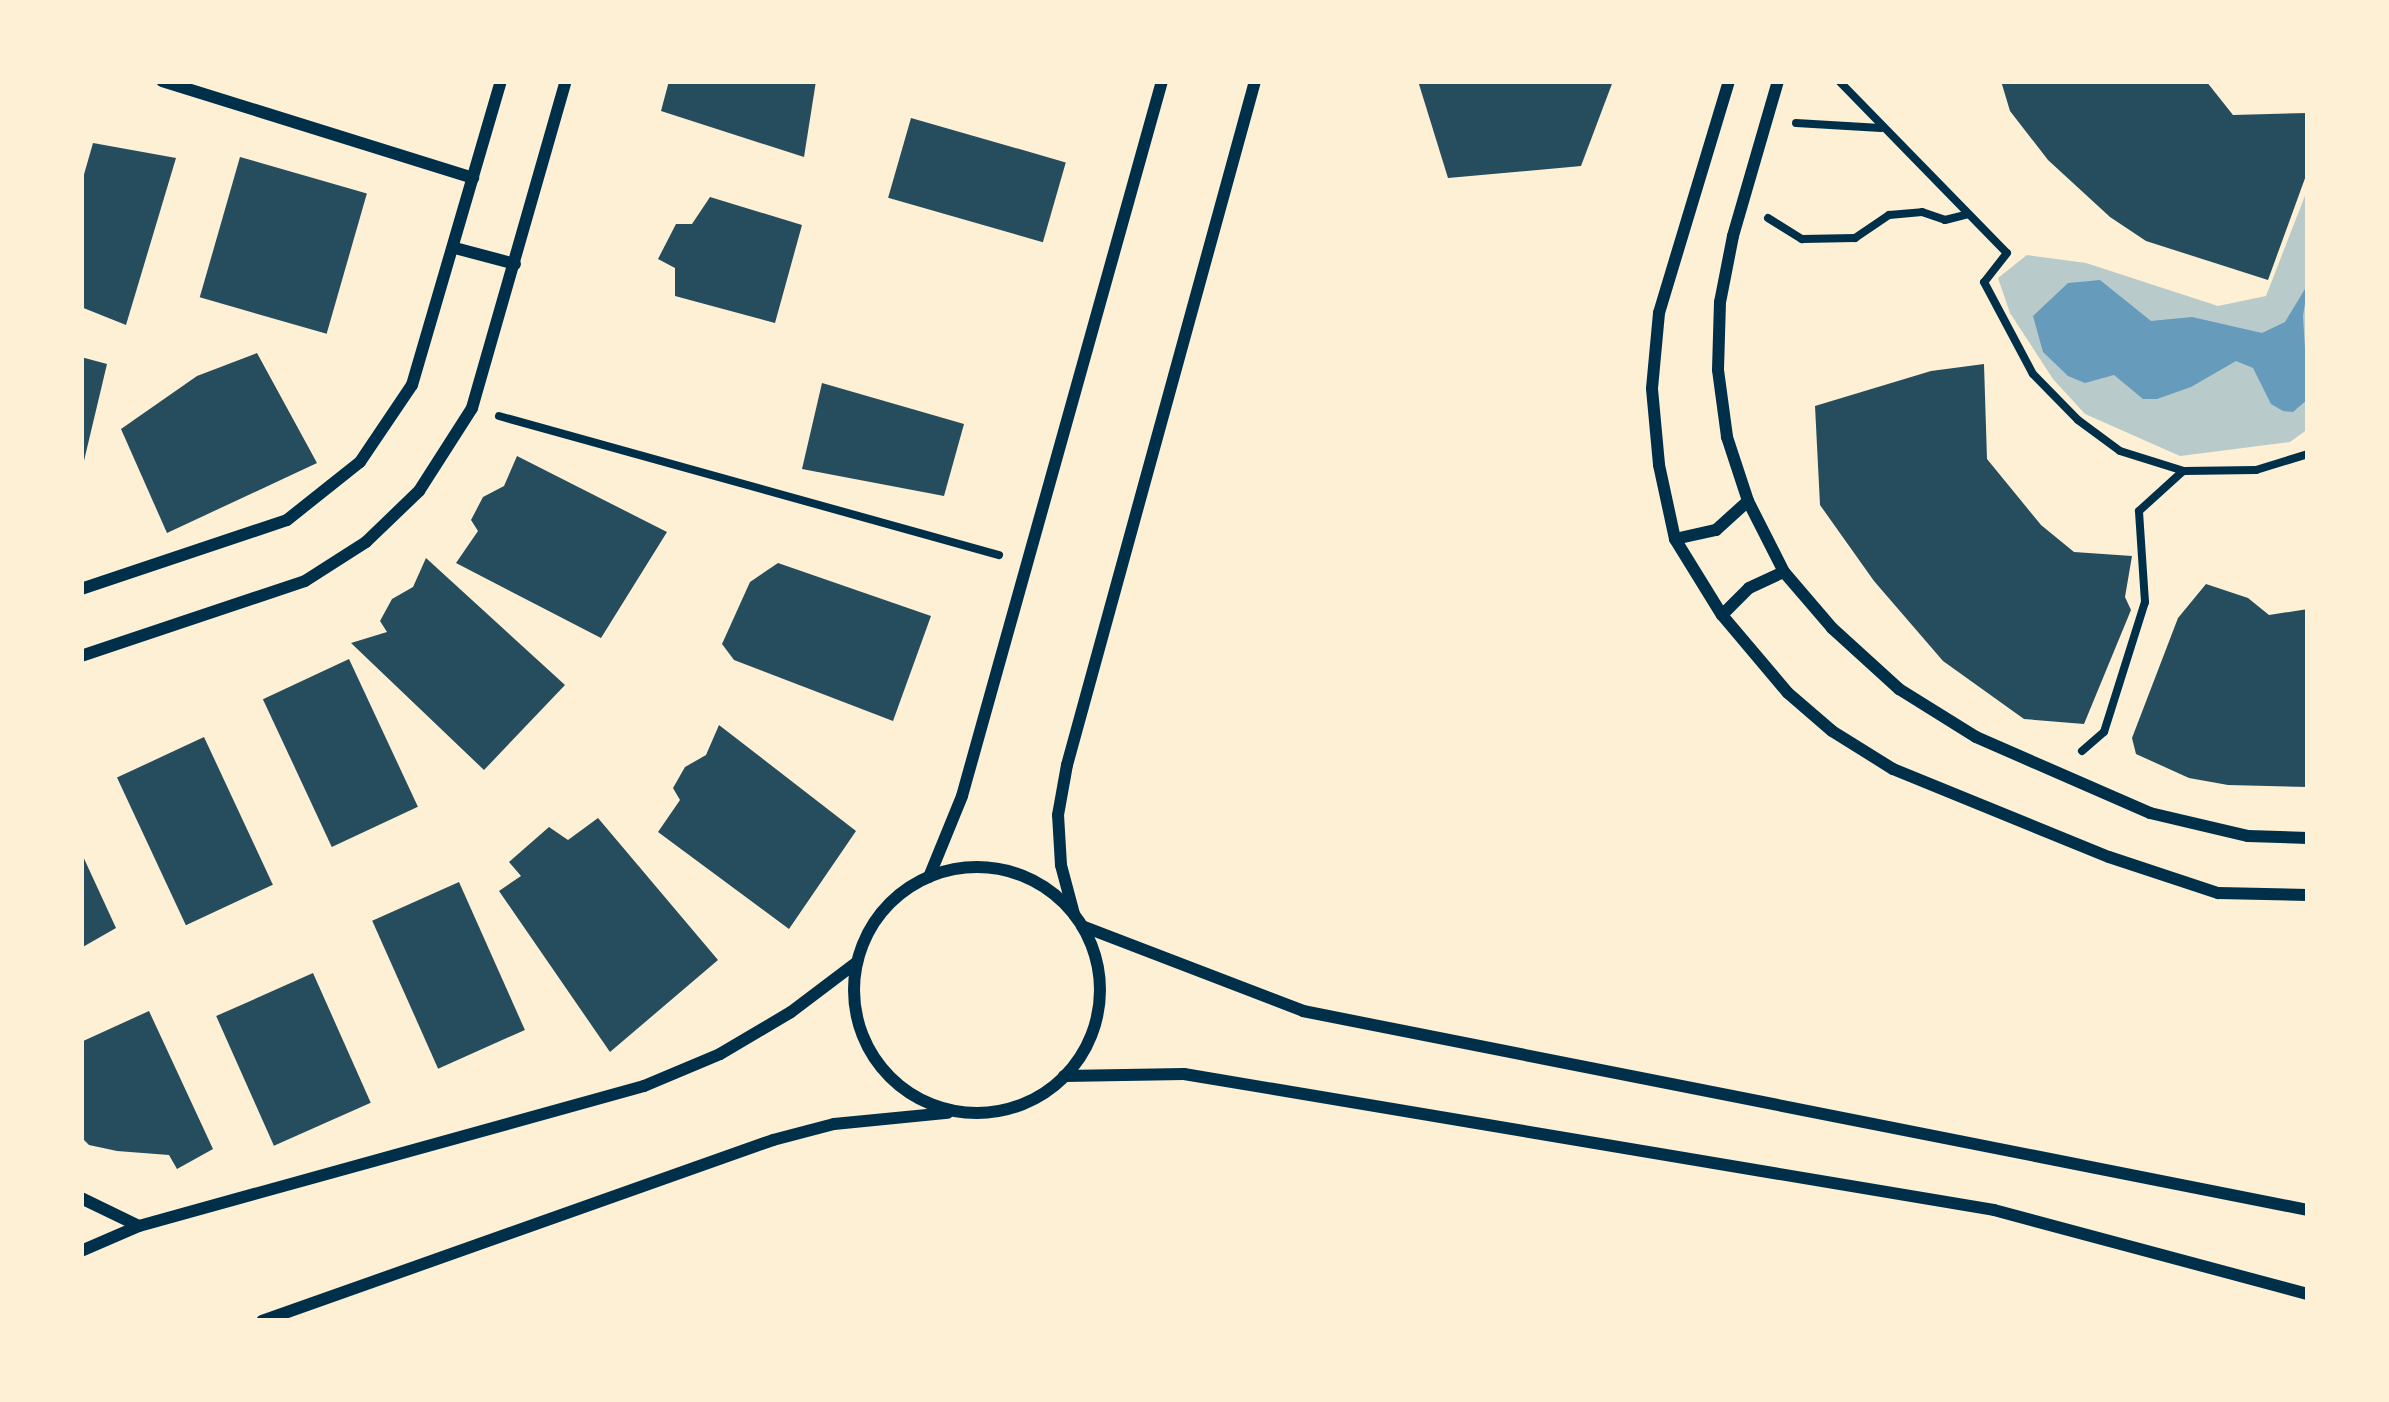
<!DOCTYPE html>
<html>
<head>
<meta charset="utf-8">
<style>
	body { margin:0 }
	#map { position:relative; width:2389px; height:1402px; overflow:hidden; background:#fdf0d5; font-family:"Fira Sans Condensed",sans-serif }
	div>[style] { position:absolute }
	.green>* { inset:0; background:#b9caca }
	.water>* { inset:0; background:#669bbc }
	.building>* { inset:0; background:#264d5e; transform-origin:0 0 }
	.path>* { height:8px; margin:-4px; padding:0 4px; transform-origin:4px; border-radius:4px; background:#003049 }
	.minor>* { height:12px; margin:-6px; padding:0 6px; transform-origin:6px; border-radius:6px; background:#003049 }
	.minor>.ring { margin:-6px; padding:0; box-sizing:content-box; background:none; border:12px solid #003049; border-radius:50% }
	span { translate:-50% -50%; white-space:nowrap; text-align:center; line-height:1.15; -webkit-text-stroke:10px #fdf0d5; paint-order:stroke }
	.frame { position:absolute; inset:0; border:84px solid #fdf0d5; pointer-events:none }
</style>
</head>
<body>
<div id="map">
	<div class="green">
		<div style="clip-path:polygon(2308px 188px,2308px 429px,2290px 442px,2180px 456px,2085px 414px,2053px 379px,2010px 313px,1998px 278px,2027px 255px,2086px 263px,2218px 306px,2266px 296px)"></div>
	</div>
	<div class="water">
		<div style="clip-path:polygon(2100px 280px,2151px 321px,2192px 317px,2262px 333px,2285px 322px,2308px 284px,2303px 316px,2308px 399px,2293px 412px,2283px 411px,2271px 404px,2253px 368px,2236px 361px,2191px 387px,2157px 399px,2143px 399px,2114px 375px,2085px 383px,2068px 376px,2043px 352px,2033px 316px,2068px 283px)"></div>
	</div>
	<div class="building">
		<div style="clip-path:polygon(669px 81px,816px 81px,804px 157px,661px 111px)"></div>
		<div style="clip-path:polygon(1418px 81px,1613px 81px,1581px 166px,1448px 178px)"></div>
		<div style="clip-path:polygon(2001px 81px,2206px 81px,2233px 115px,2308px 113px,2308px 170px,2268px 280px,2146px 241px,2110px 217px,2048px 160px,2010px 111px)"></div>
		<div style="left:911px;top:118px;width:161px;height:83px;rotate:16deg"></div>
		<div style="clip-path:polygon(93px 143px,176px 158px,126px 325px,81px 307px,81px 185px)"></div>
		<div style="left:240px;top:157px;width:132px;height:146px;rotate:16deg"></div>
		<div style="clip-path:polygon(710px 197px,802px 225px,775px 323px,675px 296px,675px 268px,658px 259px,676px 224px,692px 224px)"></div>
		<div style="clip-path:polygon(257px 353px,317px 463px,167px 533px,121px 429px,197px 376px)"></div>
		<div style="clip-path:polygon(81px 357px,107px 364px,83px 465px,81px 464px)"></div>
		<div style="clip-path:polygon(1984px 364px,1987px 459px,2041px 525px,2074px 552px,2132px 556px,2125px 597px,2131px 610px,2084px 724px,2024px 719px,1943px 661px,1874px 581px,1820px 505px,1815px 406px,1931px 371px)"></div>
		<div style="clip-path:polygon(822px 383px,964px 424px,944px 496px,802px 469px)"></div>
		<div style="clip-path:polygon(517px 456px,667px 532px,601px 638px,456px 563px,478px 531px,471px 520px,483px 497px,504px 486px)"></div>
		<div style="clip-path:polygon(426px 558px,565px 685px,484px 770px,351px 643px,387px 632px,380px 621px,392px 599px,413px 587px)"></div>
		<div style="clip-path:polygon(778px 563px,931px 616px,893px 721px,734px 660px,722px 644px,750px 582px)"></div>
		<div style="clip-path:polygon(2206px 584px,2248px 598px,2269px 615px,2308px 609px,2308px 787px,2228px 785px,2189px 778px,2136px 754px,2132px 738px,2178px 618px)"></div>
		<div style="left:349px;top:659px;width:163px;height:95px;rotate:65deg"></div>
		<div style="clip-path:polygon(719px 725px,856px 831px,789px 929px,658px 832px,680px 800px,673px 788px,685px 767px,706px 755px)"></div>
		<div style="left:204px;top:737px;width:163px;height:96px;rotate:65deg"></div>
		<div style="clip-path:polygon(598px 818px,718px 960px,610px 1052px,499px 891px,521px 876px,509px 862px,549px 827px,568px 840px)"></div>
		<div style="clip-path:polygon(81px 852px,116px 928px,81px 948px)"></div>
		<div style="left:459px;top:882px;width:162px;height:95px;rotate:66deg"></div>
		<div style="left:313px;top:973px;width:142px;height:106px;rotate:66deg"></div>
		<div style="clip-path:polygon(149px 1011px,213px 1149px,177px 1169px,169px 1155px,117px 1151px,89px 1145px,81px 1137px,81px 1042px)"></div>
	</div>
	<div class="path">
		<div style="left:1839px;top:81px;width:240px;rotate:45.7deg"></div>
		<div style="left:2007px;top:253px;width:37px;rotate:128deg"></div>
		<div style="left:1984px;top:282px;width:104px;rotate:62deg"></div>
		<div style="left:2033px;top:374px;width:64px;rotate:45.6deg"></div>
		<div style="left:2078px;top:420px;width:52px;rotate:36.4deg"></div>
		<div style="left:2120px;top:451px;width:67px;rotate:17.4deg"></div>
		<div style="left:2184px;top:471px;width:72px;rotate:-0.8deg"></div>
		<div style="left:2256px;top:470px;width:54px;rotate:-17.1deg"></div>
		<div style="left:1796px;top:123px;width:85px;rotate:3.4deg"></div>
		<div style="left:1768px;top:218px;width:40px;rotate:32deg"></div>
		<div style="left:1802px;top:239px;width:53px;rotate:-1.1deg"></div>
		<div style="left:1855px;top:238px;width:41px;rotate:-34.1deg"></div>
		<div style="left:1889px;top:215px;width:33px;rotate:-5deg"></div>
		<div style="left:1922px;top:212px;width:24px;rotate:19deg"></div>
		<div style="left:1945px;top:220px;width:21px;rotate:-14deg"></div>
		<div style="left:499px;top:416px;width:519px;rotate:15.54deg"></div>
		<div style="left:2082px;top:751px;width:29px;rotate:-41deg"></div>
		<div style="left:2104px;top:732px;width:136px;rotate:-72.5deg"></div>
		<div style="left:2145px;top:602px;width:91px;rotate:-93.8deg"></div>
		<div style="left:2139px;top:511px;width:58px;rotate:-42.2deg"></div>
	</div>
	<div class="minor">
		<div style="left:162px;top:81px;width:326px;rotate:17.3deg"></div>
		<div style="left:1729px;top:81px;width:242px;rotate:106.8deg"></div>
		<div style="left:1659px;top:313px;width:76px;rotate:95.3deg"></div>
		<div style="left:1652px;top:389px;width:76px;rotate:84.7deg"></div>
		<div style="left:1659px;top:465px;width:76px;rotate:77.8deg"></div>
		<div style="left:1675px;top:539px;width:89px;rotate:58.3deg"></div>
		<div style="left:1722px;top:615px;width:102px;rotate:49.8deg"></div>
		<div style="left:1788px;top:693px;width:58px;rotate:40.8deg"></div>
		<div style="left:1832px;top:731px;width:72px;rotate:31.9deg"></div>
		<div style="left:1893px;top:769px;width:233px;rotate:22.2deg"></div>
		<div style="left:2109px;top:857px;width:115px;rotate:18.3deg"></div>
		<div style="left:2218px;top:893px;width:90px;rotate:1.3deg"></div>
		<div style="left:1778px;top:81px;width:161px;rotate:106.2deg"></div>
		<div style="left:1733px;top:236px;width:67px;rotate:101.1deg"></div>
		<div style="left:1720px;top:302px;width:68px;rotate:91.7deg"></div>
		<div style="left:1718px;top:370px;width:68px;rotate:82.3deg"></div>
		<div style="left:1727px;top:437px;width:67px;rotate:71.8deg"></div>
		<div style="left:1748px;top:501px;width:80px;rotate:63.1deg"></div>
		<div style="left:1784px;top:572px;width:74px;rotate:49.4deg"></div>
		<div style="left:1832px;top:628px;width:91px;rotate:42.3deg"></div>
		<div style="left:1899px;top:689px;width:91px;rotate:31.9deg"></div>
		<div style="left:1976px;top:737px;width:190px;rotate:23.6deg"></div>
		<div style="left:2150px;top:813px;width:101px;rotate:13.2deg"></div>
		<div style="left:2248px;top:836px;width:60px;rotate:1.9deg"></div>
		<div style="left:455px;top:248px;width:62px;rotate:14.9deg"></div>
		<div style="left:1675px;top:539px;width:42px;rotate:-12.4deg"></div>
		<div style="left:1716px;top:530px;width:43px;rotate:-42.2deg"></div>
		<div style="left:81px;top:589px;width:217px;rotate:-18.5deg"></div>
		<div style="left:287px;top:520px;width:93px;rotate:-38.5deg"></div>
		<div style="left:360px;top:462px;width:93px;rotate:-56deg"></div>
		<div style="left:412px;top:385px;width:317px;rotate:-73.7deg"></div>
		<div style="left:1722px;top:615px;width:38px;rotate:-45deg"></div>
		<div style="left:1749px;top:588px;width:38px;rotate:-25deg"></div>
		<div style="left:81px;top:656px;width:236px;rotate:-18.5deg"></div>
		<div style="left:305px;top:581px;width:72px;rotate:-32.6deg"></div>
		<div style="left:366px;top:542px;width:74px;rotate:-43.9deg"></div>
		<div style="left:419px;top:491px;width:98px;rotate:-57.4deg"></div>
		<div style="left:472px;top:408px;width:340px;rotate:-74deg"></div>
		<div class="ring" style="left:854px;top:867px;width:234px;height:234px"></div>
		<div style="left:929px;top:877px;width:87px;rotate:-67.8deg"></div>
		<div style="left:962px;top:796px;width:742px;rotate:-74.37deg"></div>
		<div style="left:1074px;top:914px;width:51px;rotate:-104.9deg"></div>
		<div style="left:1061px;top:865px;width:50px;rotate:-93.4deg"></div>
		<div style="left:1058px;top:815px;width:51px;rotate:-79.8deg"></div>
		<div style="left:1067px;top:765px;width:709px;rotate:-74.63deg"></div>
		<div style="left:1082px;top:926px;width:237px;rotate:21deg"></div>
		<div style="left:1303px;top:1011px;width:1025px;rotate:11.2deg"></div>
		<div style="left:1064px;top:1076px;width:120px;rotate:-1deg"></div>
		<div style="left:1184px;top:1074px;width:821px;rotate:9.53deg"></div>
		<div style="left:1994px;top:1210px;width:325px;rotate:15deg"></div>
		<div style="left:81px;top:1198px;width:64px;rotate:25.8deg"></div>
		<div style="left:81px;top:1251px;width:63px;rotate:-23.3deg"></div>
		<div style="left:139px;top:1226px;width:524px;rotate:-15.49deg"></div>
		<div style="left:644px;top:1086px;width:82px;rotate:-22.8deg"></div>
		<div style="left:720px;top:1054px;width:82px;rotate:-30.6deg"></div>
		<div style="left:791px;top:1012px;width:83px;rotate:-37.1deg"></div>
		<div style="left:262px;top:1321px;width:542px;rotate:-19.5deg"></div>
		<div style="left:773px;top:1140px;width:63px;rotate:-14.7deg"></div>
		<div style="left:834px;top:1124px;width:114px;rotate:-5.6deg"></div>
	</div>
	<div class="frame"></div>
</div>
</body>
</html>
